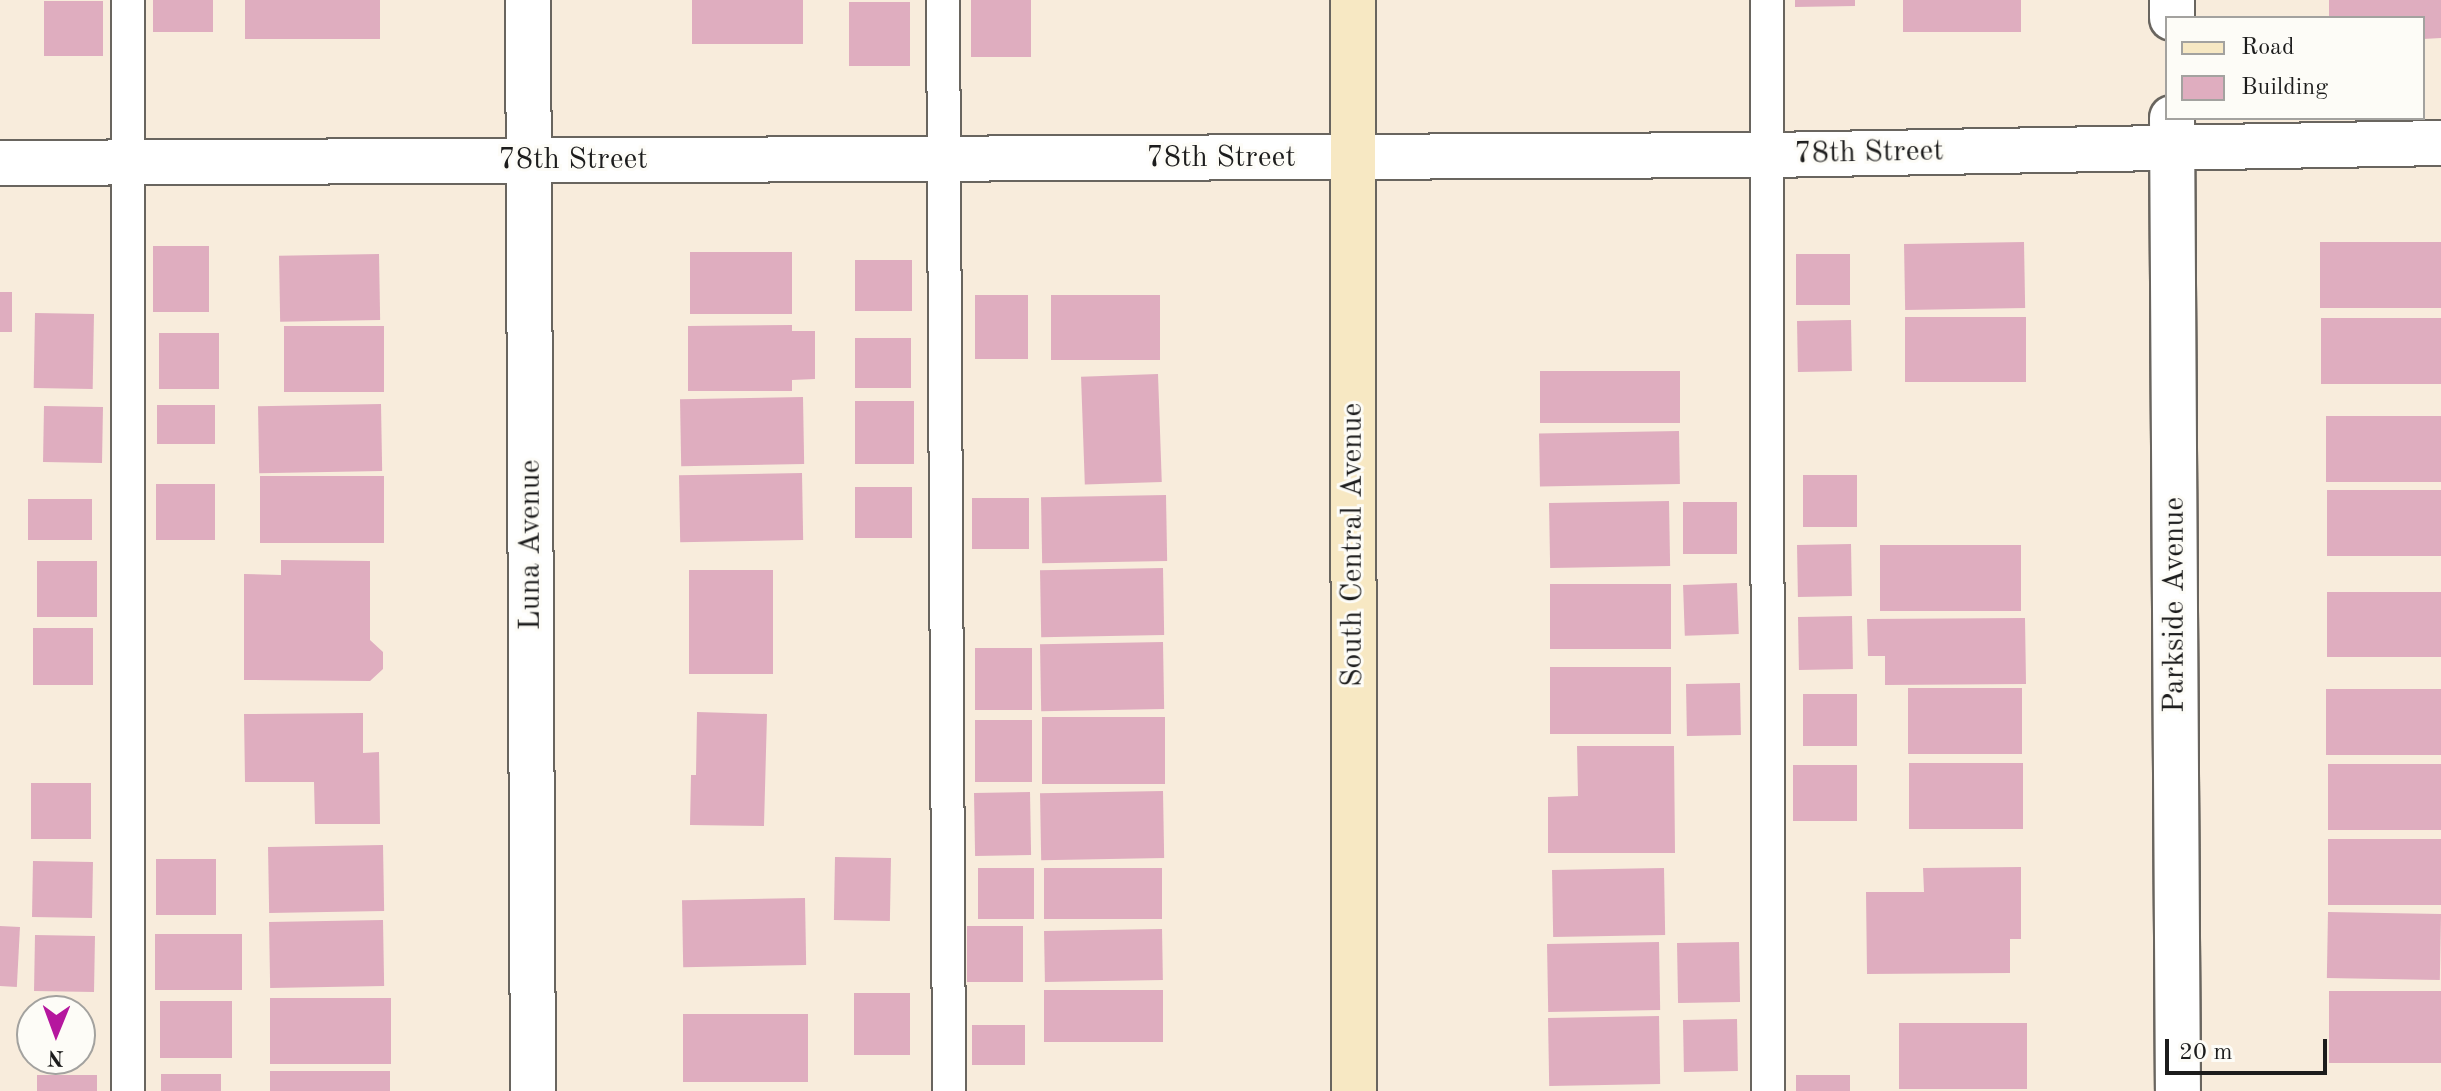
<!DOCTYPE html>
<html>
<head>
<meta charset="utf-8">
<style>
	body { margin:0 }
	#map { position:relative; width:2441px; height:1091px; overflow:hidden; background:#f8ecdc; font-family:"Old Standard TT",serif }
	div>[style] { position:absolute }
	.building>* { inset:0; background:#dfadbf; transform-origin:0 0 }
	.roads { filter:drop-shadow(2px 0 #69655f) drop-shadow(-2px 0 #69655f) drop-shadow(0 2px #69655f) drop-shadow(0 -2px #69655f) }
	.lane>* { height:32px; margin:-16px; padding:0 16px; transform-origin:16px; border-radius:16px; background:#fff }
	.street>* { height:44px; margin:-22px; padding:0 22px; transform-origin:22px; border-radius:22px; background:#fff }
	.secondary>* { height:44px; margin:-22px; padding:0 22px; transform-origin:22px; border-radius:22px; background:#f7e8c3 }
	span { translate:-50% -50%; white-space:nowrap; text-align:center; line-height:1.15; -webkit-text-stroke:6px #fdfcf7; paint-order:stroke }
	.street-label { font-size:30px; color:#1c1c1c }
	.legend { position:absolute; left:2165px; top:16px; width:260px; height:104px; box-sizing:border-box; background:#fdfcf7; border:2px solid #a3a29f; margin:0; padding:10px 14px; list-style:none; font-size:24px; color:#1c1c1c }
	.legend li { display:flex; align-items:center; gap:16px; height:40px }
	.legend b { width:40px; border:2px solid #a3a29f }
	.north { position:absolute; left:16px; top:995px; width:80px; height:80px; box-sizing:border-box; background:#fdfcf7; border:2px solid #a3a29f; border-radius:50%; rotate:181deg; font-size:22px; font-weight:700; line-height:32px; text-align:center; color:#1c1c1c }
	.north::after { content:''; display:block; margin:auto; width:28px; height:36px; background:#b5179e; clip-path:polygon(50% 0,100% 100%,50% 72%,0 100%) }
	.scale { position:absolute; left:2165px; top:1039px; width:162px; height:36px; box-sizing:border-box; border:4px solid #1c1c1c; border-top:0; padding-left:10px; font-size:24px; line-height:28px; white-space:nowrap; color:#1c1c1c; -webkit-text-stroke:6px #fdfcf7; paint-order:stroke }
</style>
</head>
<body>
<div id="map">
	<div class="building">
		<div style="left:153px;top:0;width:60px;height:32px"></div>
		<div style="left:245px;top:0;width:135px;height:39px"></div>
		<div style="left:692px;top:0;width:111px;height:44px"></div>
		<div style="left:971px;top:0;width:60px;height:57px"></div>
		<div style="clip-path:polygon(1795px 0,1855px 0,1855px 6px,1795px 7px)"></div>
		<div style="left:1903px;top:0;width:118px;height:32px"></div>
		<div style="clip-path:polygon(2329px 0,2441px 0,2441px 38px,2423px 39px,2423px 18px,2329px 18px)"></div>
		<div style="left:44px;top:1px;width:59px;height:55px"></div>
		<div style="left:849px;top:2px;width:61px;height:64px"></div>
		<div style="left:2024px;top:242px;width:66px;height:120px;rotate:89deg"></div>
		<div style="left:2320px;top:242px;width:121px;height:66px"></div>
		<div style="left:153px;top:246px;width:56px;height:66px"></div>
		<div style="left:690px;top:252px;width:102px;height:62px"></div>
		<div style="left:379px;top:254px;width:66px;height:100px;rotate:89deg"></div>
		<div style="left:1850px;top:254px;width:51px;height:54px;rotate:90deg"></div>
		<div style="left:855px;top:260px;width:57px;height:51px"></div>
		<div style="left:0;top:292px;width:12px;height:40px"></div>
		<div style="left:975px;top:295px;width:53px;height:64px"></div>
		<div style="left:1051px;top:295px;width:109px;height:65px"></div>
		<div style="left:35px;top:313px;width:59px;height:75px;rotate:1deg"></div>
		<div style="left:2026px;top:317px;width:65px;height:121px;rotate:90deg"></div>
		<div style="left:2321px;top:318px;width:120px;height:66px"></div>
		<div style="left:1851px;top:320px;width:51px;height:54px;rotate:89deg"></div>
		<div style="clip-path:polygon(792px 325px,792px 331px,815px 331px,815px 379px,792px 380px,792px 391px,688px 391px,688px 326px)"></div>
		<div style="left:384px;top:326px;width:66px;height:100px;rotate:90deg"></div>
		<div style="left:219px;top:333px;width:56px;height:60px;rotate:90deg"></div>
		<div style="left:855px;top:338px;width:56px;height:50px"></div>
		<div style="left:1680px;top:371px;width:52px;height:140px;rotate:90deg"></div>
		<div style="left:1158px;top:374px;width:108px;height:77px;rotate:88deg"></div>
		<div style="left:803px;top:397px;width:67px;height:123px;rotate:89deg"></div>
		<div style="left:855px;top:401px;width:59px;height:63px"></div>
		<div style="left:381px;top:404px;width:67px;height:123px;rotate:89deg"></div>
		<div style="left:157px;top:405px;width:58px;height:39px"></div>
		<div style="left:44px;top:406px;width:59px;height:56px;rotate:1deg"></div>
		<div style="left:2326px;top:416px;width:115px;height:66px"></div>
		<div style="left:1679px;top:431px;width:53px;height:140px;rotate:89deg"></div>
		<div style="left:802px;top:473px;width:67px;height:123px;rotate:89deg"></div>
		<div style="left:1857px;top:475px;width:52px;height:54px;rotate:90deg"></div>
		<div style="left:384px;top:476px;width:67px;height:124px;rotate:90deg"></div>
		<div style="left:156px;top:484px;width:59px;height:56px"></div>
		<div style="left:855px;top:487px;width:57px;height:51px"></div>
		<div style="left:2327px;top:490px;width:114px;height:66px"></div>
		<div style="left:1166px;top:495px;width:66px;height:125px;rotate:89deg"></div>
		<div style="left:972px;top:498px;width:57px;height:51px"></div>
		<div style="left:28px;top:499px;width:64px;height:41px"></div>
		<div style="left:1669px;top:501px;width:65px;height:120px;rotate:89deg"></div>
		<div style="left:1737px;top:502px;width:52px;height:54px;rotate:90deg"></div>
		<div style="left:1851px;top:544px;width:52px;height:54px;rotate:89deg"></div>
		<div style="left:1880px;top:545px;width:141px;height:66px"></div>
		<div style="clip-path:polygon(281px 560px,370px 561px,370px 640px,383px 652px,383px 669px,370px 681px,244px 680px,244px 574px,281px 575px)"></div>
		<div style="left:37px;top:561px;width:60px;height:56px"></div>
		<div style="left:1163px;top:568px;width:67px;height:123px;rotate:89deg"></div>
		<div style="left:689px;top:570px;width:84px;height:104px"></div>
		<div style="left:1737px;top:583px;width:51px;height:54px;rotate:88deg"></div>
		<div style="left:1671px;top:584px;width:65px;height:121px;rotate:90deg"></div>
		<div style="left:2327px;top:592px;width:114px;height:65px"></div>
		<div style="left:1852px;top:616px;width:53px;height:54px;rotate:89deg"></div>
		<div style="clip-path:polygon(2025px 618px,2026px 684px,1885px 685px,1885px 656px,1868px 656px,1867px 619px)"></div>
		<div style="left:93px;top:628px;width:57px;height:60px;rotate:90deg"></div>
		<div style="left:1163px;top:642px;width:67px;height:123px;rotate:89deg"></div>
		<div style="left:1032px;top:648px;width:62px;height:57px;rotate:90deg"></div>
		<div style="left:1550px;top:667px;width:121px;height:67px"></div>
		<div style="left:1740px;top:683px;width:52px;height:54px;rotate:89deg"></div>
		<div style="left:2022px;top:688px;width:66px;height:114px;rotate:90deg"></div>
		<div style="left:2441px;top:689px;width:66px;height:115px;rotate:90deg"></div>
		<div style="left:1857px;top:694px;width:52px;height:54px;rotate:90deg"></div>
		<div style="clip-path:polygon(697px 712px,767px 714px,764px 826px,690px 825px,691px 775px,696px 775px)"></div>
		<div style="clip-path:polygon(363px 713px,363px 753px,379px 752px,380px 824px,315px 824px,314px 782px,245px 782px,244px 714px)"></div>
		<div style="left:1165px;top:717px;width:67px;height:123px;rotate:90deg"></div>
		<div style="left:975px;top:720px;width:57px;height:62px"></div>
		<div style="clip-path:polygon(1577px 746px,1674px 746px,1675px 853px,1548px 853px,1548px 797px,1578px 796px)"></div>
		<div style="left:2023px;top:763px;width:66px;height:114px;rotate:90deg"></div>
		<div style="left:2441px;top:764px;width:66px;height:113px;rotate:90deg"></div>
		<div style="left:1793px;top:765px;width:64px;height:56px"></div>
		<div style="left:31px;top:783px;width:60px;height:56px"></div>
		<div style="left:1163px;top:791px;width:67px;height:123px;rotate:89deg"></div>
		<div style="left:1030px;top:792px;width:63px;height:56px;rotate:89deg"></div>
		<div style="left:2328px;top:839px;width:113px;height:66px"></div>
		<div style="left:383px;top:845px;width:66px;height:115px;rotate:89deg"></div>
		<div style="left:835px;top:857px;width:56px;height:63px;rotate:1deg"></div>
		<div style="left:156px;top:859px;width:60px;height:56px"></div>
		<div style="left:33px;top:861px;width:60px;height:56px;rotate:1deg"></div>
		<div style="clip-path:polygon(2021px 867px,2021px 939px,2010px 939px,2010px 973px,1867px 974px,1866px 892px,1924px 892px,1923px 868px)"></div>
		<div style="left:978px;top:868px;width:56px;height:51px"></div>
		<div style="left:1162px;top:868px;width:51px;height:118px;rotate:90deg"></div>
		<div style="left:1664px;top:868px;width:67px;height:112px;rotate:89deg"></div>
		<div style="left:805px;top:898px;width:67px;height:123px;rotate:89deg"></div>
		<div style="left:2328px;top:912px;width:113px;height:66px;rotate:1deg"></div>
		<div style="left:383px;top:920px;width:66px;height:114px;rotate:89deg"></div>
		<div style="left:0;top:926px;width:20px;height:60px;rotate:3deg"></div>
		<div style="left:967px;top:926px;width:56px;height:56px"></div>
		<div style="left:1162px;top:929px;width:51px;height:118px;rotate:89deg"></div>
		<div style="left:242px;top:934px;width:56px;height:87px;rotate:90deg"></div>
		<div style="left:35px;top:935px;width:60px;height:56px;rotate:1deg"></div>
		<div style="left:1659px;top:942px;width:68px;height:112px;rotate:89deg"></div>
		<div style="left:1739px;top:942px;width:60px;height:62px;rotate:89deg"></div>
		<div style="left:1163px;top:990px;width:52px;height:119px;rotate:90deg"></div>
		<div style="left:2441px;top:991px;width:72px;height:112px;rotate:90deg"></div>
		<div style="left:854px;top:993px;width:56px;height:62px"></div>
		<div style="left:270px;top:998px;width:121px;height:66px"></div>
		<div style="left:232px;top:1001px;width:57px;height:72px;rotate:90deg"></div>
		<div style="left:683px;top:1014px;width:125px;height:68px"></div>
		<div style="left:1659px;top:1016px;width:68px;height:111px;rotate:89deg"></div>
		<div style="left:1737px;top:1019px;width:52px;height:54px;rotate:89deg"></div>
		<div style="left:2027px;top:1023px;width:66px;height:128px;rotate:90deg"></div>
		<div style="left:972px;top:1025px;width:53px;height:40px"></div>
		<div style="left:390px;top:1071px;width:20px;height:120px;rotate:90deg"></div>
		<div style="left:221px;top:1074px;width:17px;height:60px;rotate:90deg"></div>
		<div style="left:37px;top:1075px;width:60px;height:16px"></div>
		<div style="left:1850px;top:1075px;width:16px;height:54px;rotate:90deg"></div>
	</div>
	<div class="roads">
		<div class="lane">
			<div style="left:128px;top:0;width:1091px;rotate:90deg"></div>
			<div style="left:943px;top:0;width:1091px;rotate:89.68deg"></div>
			<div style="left:1767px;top:0;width:1091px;rotate:89.95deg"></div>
		</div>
		<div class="street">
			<div style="left:528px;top:0;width:1091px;rotate:89.74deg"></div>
			<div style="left:2172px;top:18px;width:18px;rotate:-90deg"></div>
			<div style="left:2172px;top:118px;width:973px;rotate:89.65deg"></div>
			<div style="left:0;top:163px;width:1768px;rotate:-0.26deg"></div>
			<div style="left:1768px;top:155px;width:673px;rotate:-1.02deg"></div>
		</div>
		<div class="secondary">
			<div style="left:1353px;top:0;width:1091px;rotate:89.95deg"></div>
		</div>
	</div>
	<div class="street-label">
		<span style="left:1869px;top:153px;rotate:-1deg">78th Street</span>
		<span style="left:1221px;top:158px">78th Street</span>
		<span style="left:573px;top:160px">78th Street</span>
		<span style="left:531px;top:545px;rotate:-90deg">Luna Avenue</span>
		<span style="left:1353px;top:545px;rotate:-90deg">South Central Avenue</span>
		<span style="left:2175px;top:605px;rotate:-90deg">Parkside Avenue</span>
	</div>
	<ul class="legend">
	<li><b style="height:10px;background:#f7e8c3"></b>Road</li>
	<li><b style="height:22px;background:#dfadbf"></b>Building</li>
	</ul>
	<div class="north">N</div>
	<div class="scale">20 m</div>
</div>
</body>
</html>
